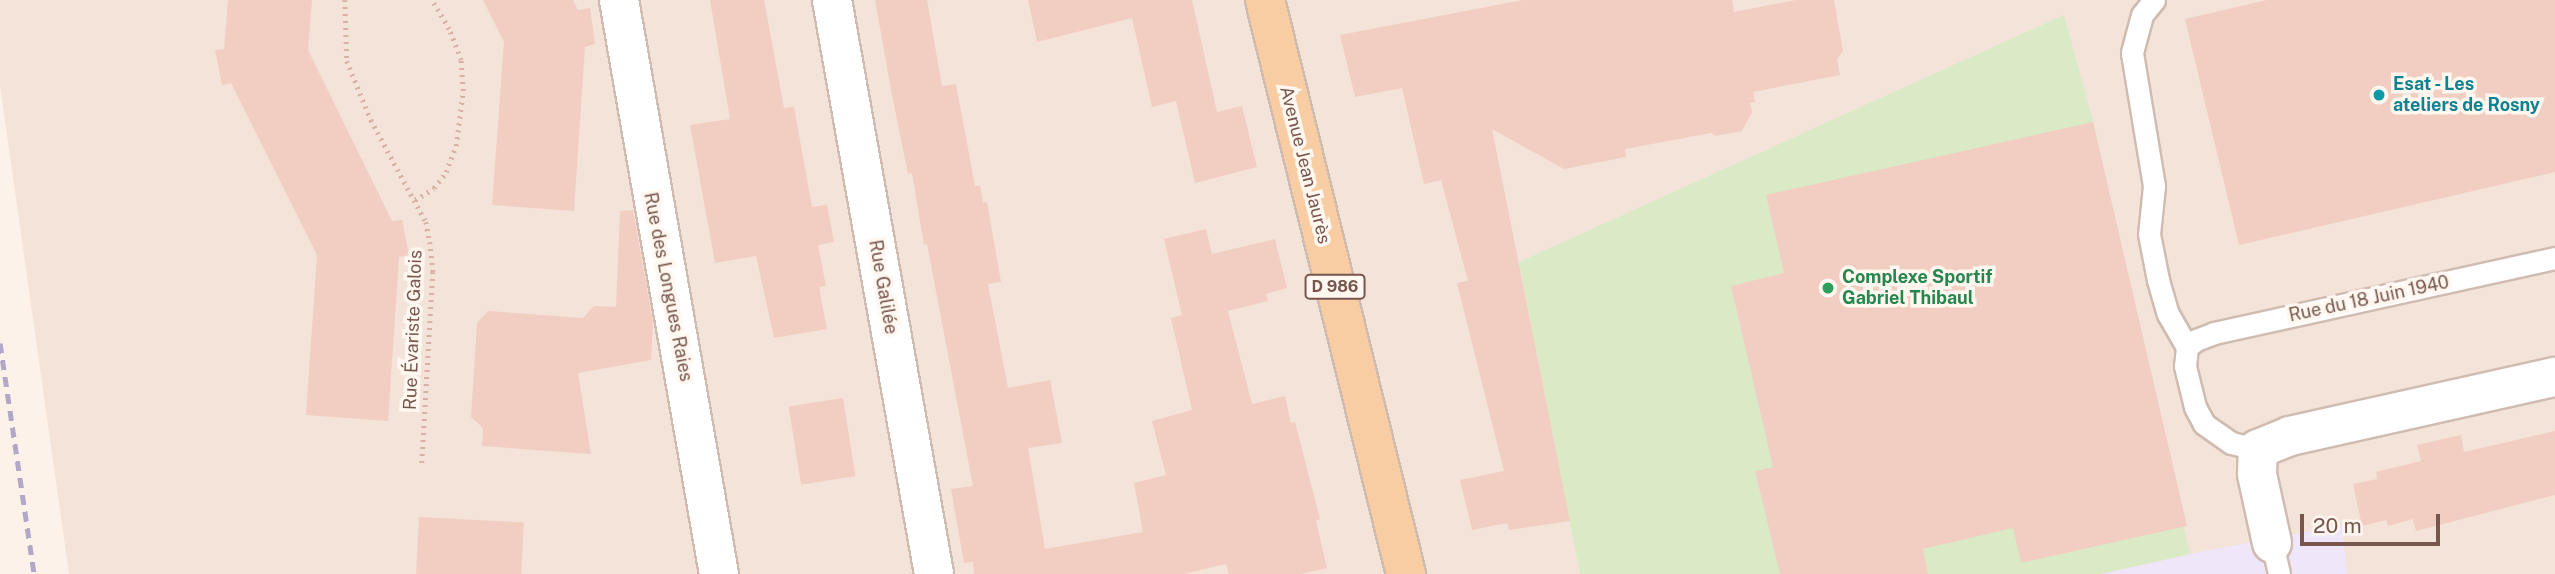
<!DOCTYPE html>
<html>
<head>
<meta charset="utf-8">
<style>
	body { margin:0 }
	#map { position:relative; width:2555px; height:574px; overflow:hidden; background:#fcf2e9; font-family:"Public Sans",sans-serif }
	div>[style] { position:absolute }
	.residential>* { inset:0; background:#f4e3d8 }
	.education>* { inset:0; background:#efe6f9 }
	.green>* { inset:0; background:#daeac7 }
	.building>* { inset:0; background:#f1cec1; transform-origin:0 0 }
	.path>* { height:4.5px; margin-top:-2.25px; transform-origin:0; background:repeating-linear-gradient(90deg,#d6b1a4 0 2px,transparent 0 7px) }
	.roads { filter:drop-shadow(2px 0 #d0bbb1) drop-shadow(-2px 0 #d0bbb1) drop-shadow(0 2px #d0bbb1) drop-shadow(0 -2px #d0bbb1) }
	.service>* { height:21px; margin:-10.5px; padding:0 10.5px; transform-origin:10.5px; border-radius:10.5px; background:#fff }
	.minor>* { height:38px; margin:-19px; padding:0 19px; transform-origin:19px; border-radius:19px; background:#fff }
	.primary>* { height:38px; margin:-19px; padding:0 19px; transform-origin:19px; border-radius:19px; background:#f8cda4 }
	.rail>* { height:5px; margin-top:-2.5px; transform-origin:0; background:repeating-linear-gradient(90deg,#b3a7c7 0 10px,transparent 0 17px) }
	.dots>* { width:19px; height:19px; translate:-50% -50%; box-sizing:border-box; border:4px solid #fff7f0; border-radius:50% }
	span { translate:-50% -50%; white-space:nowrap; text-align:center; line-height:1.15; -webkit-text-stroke:7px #fff7f0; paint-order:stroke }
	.shield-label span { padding:2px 5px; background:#fff7f0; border:2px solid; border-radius:5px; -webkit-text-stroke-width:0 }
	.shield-label { font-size:16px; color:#76564d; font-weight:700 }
	.culture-label { font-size:18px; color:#0d838f; font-weight:700 }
	.left { translate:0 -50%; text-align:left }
	.street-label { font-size:18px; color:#76564d }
	.leisure-label { font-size:18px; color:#27864d; font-weight:700 }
	.scale { position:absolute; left:2300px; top:514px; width:140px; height:32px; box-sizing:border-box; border:4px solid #76564d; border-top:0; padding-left:9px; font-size:21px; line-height:24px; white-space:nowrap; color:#76564d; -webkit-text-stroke:5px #fff7f0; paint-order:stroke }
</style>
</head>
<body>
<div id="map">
	<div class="residential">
		<div style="clip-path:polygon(0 0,2555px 0,2555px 574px,69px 574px,0 85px)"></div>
	</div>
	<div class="education">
		<div style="clip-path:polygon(2342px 525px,2347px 574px,2101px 574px,2190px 554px)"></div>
	</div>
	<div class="green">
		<div style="clip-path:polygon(2064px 15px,2092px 117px,2190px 554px,2101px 574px,1580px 574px,1519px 262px)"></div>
	</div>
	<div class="building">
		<div style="clip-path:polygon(228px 0,312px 0,308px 50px,392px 221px,402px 220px,409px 255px,399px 257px,388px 421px,306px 415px,317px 255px,231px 83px,222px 85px,215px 50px,224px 49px)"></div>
		<div style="clip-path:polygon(483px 0,573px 0,578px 10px,590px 8px,595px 44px,585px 47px,574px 211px,492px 205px,504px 42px)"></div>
		<div style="clip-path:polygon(710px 0,764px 0,784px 108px,794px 107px,812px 207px,827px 205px,834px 242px,818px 245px,826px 286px,819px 287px,827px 329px,774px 338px,756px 256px,715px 263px,690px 125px,730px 119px)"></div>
		<div style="clip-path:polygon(875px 0,927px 0,942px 86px,956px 84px,975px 186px,980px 186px,983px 203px,987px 202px,1001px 282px,988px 284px,1008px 388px,1050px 380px,1062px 443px,1028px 448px,1045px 549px,1143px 532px,1134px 483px,1166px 475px,1152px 421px,1192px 410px,1171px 318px,1182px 315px,1164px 239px,1206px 229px,1212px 254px,1275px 239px,1287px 288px,1266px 294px,1268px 301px,1228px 311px,1252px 404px,1285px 396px,1291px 423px,1295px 422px,1320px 519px,1316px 521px,1327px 568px,1301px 574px,1229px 574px,1226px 564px,1183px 574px,974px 574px,973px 562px,964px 563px,951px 489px,973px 486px,927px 244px,924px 245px,912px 173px,908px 174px,892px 95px)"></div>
		<div style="clip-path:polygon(1028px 0,1192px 0,1217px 112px,1242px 106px,1257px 167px,1195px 183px,1176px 101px,1152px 107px,1132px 18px,1037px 42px)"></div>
		<div style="clip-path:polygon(1523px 0,1732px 0,1734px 12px,1796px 0,1834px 0,1843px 51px,1837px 59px,1840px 75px,1753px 92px,1755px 102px,1750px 103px,1752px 112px,1742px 131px,1715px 136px,1711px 133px,1625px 149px,1626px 157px,1564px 169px,1492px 129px,1570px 521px,1509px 530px,1507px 523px,1472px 530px,1460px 480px,1504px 471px,1457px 283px,1468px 281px,1441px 180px,1424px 184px,1402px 88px,1355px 97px,1340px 35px)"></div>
		<div style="clip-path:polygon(2267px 0,2555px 0,2555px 172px,2239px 245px,2185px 19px)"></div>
		<div style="clip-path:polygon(2093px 122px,2187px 526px,2021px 563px,2013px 528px,1923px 549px,1928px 574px,1780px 574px,1755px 471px,1773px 467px,1731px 286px,1784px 273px,1766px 195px)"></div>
		<div style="clip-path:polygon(633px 210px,653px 323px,651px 360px,578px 373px,591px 454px,482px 446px,483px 428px,471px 417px,477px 323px,488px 311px,583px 318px,594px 306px,616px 307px,620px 211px)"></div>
		<div style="left:843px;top:398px;width:79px;height:55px;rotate:81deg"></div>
		<div style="clip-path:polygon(2555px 431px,2555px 495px,2416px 531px,2413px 519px,2388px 526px,2386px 520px,2362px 526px,2353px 484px,2377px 479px,2376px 472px,2421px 461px,2417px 445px,2461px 435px,2464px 452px)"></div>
		<div style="left:419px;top:517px;width:105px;height:57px;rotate:3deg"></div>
	</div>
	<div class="path">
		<div style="left:345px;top:0;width:61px;rotate:88.1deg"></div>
		<div style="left:347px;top:61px;width:64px;rotate:67.9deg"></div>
		<div style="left:371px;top:120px;width:116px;rotate:61.7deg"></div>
		<div style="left:426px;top:222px;width:20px;rotate:79deg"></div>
		<div style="left:430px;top:242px;width:30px;rotate:84deg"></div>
		<div style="left:433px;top:272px;width:192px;rotate:93.3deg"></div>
		<div style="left:415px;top:200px;width:22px;rotate:-32deg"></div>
		<div style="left:434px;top:188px;width:20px;rotate:-53deg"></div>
		<div style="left:446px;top:172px;width:28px;rotate:-69deg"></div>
		<div style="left:456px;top:146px;width:55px;rotate:-82.7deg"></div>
		<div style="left:463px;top:91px;width:31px;rotate:-94deg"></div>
		<div style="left:461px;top:60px;width:33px;rotate:-111deg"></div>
		<div style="left:449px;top:29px;width:33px;rotate:-121deg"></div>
	</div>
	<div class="roads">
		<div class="service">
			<div style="left:2154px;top:0;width:19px;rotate:129deg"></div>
			<div style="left:2142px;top:15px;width:39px;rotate:105deg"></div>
			<div style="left:2132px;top:53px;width:135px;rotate:80.6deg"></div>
			<div style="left:2154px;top:186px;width:48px;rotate:95.9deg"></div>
			<div style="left:2149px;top:234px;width:47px;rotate:78.9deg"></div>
			<div style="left:2158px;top:280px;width:35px;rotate:74deg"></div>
			<div style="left:2168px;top:314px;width:38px;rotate:60deg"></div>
			<div style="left:2187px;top:347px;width:19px;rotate:96deg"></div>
			<div style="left:2185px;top:366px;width:42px;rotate:76.3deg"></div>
			<div style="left:2195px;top:407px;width:19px;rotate:62deg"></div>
			<div style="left:2204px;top:424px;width:33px;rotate:35deg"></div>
			<div style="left:2231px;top:443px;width:28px;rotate:13deg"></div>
			<div style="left:2187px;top:347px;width:11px;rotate:-38deg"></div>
			<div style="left:2196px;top:340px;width:19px;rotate:-21deg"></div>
			<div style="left:2214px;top:333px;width:349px;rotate:-12.4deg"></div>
			<div style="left:2272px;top:543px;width:32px;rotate:77deg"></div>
		</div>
		<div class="minor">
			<div style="left:619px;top:0;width:583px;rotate:80.12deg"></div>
			<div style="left:832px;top:0;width:583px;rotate:79.92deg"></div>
			<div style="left:2272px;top:543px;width:71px;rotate:-102.3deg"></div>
			<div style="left:2257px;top:474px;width:25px;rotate:-88deg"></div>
			<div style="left:2258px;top:449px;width:35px;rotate:-22deg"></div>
			<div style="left:2290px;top:436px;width:271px;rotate:-12.6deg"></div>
		</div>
		<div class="primary">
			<div style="left:1265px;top:0;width:591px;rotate:76.2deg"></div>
		</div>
	</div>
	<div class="rail">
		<div style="left:0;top:343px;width:233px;rotate:81.6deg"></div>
	</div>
	<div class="dots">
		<div style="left:2379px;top:95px;background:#0f9aa8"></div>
		<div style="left:1828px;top:288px;background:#2e9e5b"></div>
	</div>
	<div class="shield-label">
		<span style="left:1335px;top:287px">D 986</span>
	</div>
	<div class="culture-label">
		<span class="left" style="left:2393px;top:95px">Esat - Les<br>ateliers de Rosny</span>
	</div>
	<div class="street-label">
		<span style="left:1305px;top:165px;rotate:76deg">Avenue Jean Jaurès</span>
		<span style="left:668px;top:287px;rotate:79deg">Rue des Longues Raies</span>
		<span style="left:883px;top:287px;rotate:80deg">Rue Galilée</span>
		<span style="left:2369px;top:299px;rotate:-12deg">Rue du 18 Juin 1940</span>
		<span style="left:413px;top:330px;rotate:-88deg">Rue Évariste Galois</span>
	</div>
	<div class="leisure-label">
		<span class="left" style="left:1842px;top:288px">Complexe Sportif<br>Gabriel Thibaul</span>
	</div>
	<div class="scale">20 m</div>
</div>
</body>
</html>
